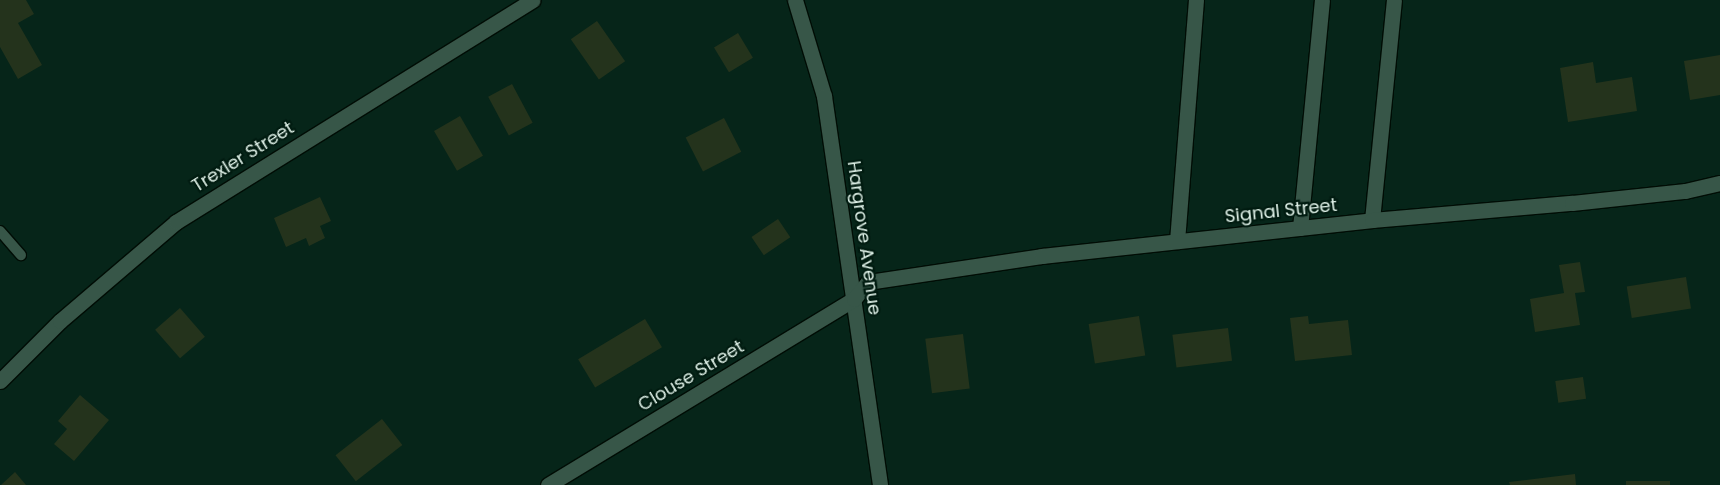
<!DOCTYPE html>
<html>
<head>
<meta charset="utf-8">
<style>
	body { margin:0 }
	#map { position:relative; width:1720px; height:485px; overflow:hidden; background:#062519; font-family:Poppins,sans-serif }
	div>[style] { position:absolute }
	.building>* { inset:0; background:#24331c; transform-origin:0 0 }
	.roads { filter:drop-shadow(1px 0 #000d05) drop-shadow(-1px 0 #000d05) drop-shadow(0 1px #000d05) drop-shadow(0 -1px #000d05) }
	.service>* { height:10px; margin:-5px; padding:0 5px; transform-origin:5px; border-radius:5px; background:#375648 }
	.minor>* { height:15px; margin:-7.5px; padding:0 7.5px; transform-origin:7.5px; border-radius:7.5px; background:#375648 }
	span { translate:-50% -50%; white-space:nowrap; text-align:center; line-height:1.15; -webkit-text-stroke:4.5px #001b10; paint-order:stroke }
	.street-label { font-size:18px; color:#def0e7 }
</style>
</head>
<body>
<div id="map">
	<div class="building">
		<div style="clip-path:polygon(0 0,26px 0,34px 14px,18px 23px,42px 65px,18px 79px,0 47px)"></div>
		<div style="left:597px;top:21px;width:49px;height:32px;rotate:55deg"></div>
		<div style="left:738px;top:33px;width:29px;height:28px;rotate:59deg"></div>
		<div style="clip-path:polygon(1720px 55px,1720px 95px,1690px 100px,1684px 61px)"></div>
		<div style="clip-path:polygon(1593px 62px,1596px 83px,1632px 77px,1637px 111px,1568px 122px,1560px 68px)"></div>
		<div style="left:512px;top:84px;width:44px;height:27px;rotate:62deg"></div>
		<div style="left:460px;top:116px;width:46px;height:30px;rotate:60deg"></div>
		<div style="left:724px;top:118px;width:38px;height:43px;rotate:63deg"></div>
		<div style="clip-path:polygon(320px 197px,331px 221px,320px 226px,325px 238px,309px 246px,306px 238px,286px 247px,274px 218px)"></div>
		<div style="left:778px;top:219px;width:22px;height:32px;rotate:56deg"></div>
		<div style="clip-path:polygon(1580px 262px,1585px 292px,1575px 293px,1580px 325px,1535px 332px,1530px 299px,1564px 293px,1559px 265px)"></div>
		<div style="left:1686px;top:277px;width:32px;height:60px;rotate:81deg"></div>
		<div style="left:180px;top:308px;width:38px;height:33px;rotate:49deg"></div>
		<div style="left:1139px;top:316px;width:40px;height:51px;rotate:81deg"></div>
		<div style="clip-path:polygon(1308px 316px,1309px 324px,1348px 320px,1352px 355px,1295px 361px,1290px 318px)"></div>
		<div style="left:645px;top:319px;width:33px;height:78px;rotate:59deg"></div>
		<div style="left:1228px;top:328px;width:33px;height:56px;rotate:83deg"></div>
		<div style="left:963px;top:334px;width:55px;height:38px;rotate:83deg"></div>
		<div style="left:1583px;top:377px;width:22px;height:28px;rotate:82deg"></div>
		<div style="clip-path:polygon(80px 395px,109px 420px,74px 461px,54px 444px,67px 429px,58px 421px)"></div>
		<div style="left:382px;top:419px;width:33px;height:59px;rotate:52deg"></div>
		<div style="clip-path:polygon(15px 472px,26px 485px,1px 485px)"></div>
		<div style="clip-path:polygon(1575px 474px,1576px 485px,1510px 485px,1509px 482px)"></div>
		<div style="left:1626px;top:481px;width:44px;height:4px"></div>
	</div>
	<div class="roads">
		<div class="service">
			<div style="left:0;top:231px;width:32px;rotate:49deg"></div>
		</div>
		<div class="minor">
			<div style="left:795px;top:0;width:100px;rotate:73.2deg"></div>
			<div style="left:824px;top:96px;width:393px;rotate:81.8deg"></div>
			<div style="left:1372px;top:220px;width:221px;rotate:-84.3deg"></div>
			<div style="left:1300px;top:228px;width:229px;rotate:-84.5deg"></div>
			<div style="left:1177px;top:241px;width:242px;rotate:-85.5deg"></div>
			<div style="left:0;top:381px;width:85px;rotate:-45deg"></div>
			<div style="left:60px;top:321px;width:153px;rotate:-40.5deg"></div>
			<div style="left:176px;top:222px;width:420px;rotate:-31.9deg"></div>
			<div style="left:548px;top:485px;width:358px;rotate:-31.3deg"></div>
			<div style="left:854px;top:299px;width:22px;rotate:-51deg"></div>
			<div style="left:868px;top:282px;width:176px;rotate:-8.5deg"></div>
			<div style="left:1042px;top:256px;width:332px;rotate:-6.2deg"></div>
			<div style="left:1372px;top:220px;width:201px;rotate:-4.9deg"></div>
			<div style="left:1572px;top:203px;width:114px;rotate:-6.1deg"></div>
			<div style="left:1685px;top:191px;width:36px;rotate:-13deg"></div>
		</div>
	</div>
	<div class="street-label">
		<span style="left:243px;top:157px;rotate:-32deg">Trexler Street</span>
		<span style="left:1281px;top:211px;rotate:-6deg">Signal Street</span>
		<span style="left:864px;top:238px;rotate:82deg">Hargrove Avenue</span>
		<span style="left:691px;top:376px;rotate:-31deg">Clouse Street</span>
	</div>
</div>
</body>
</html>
